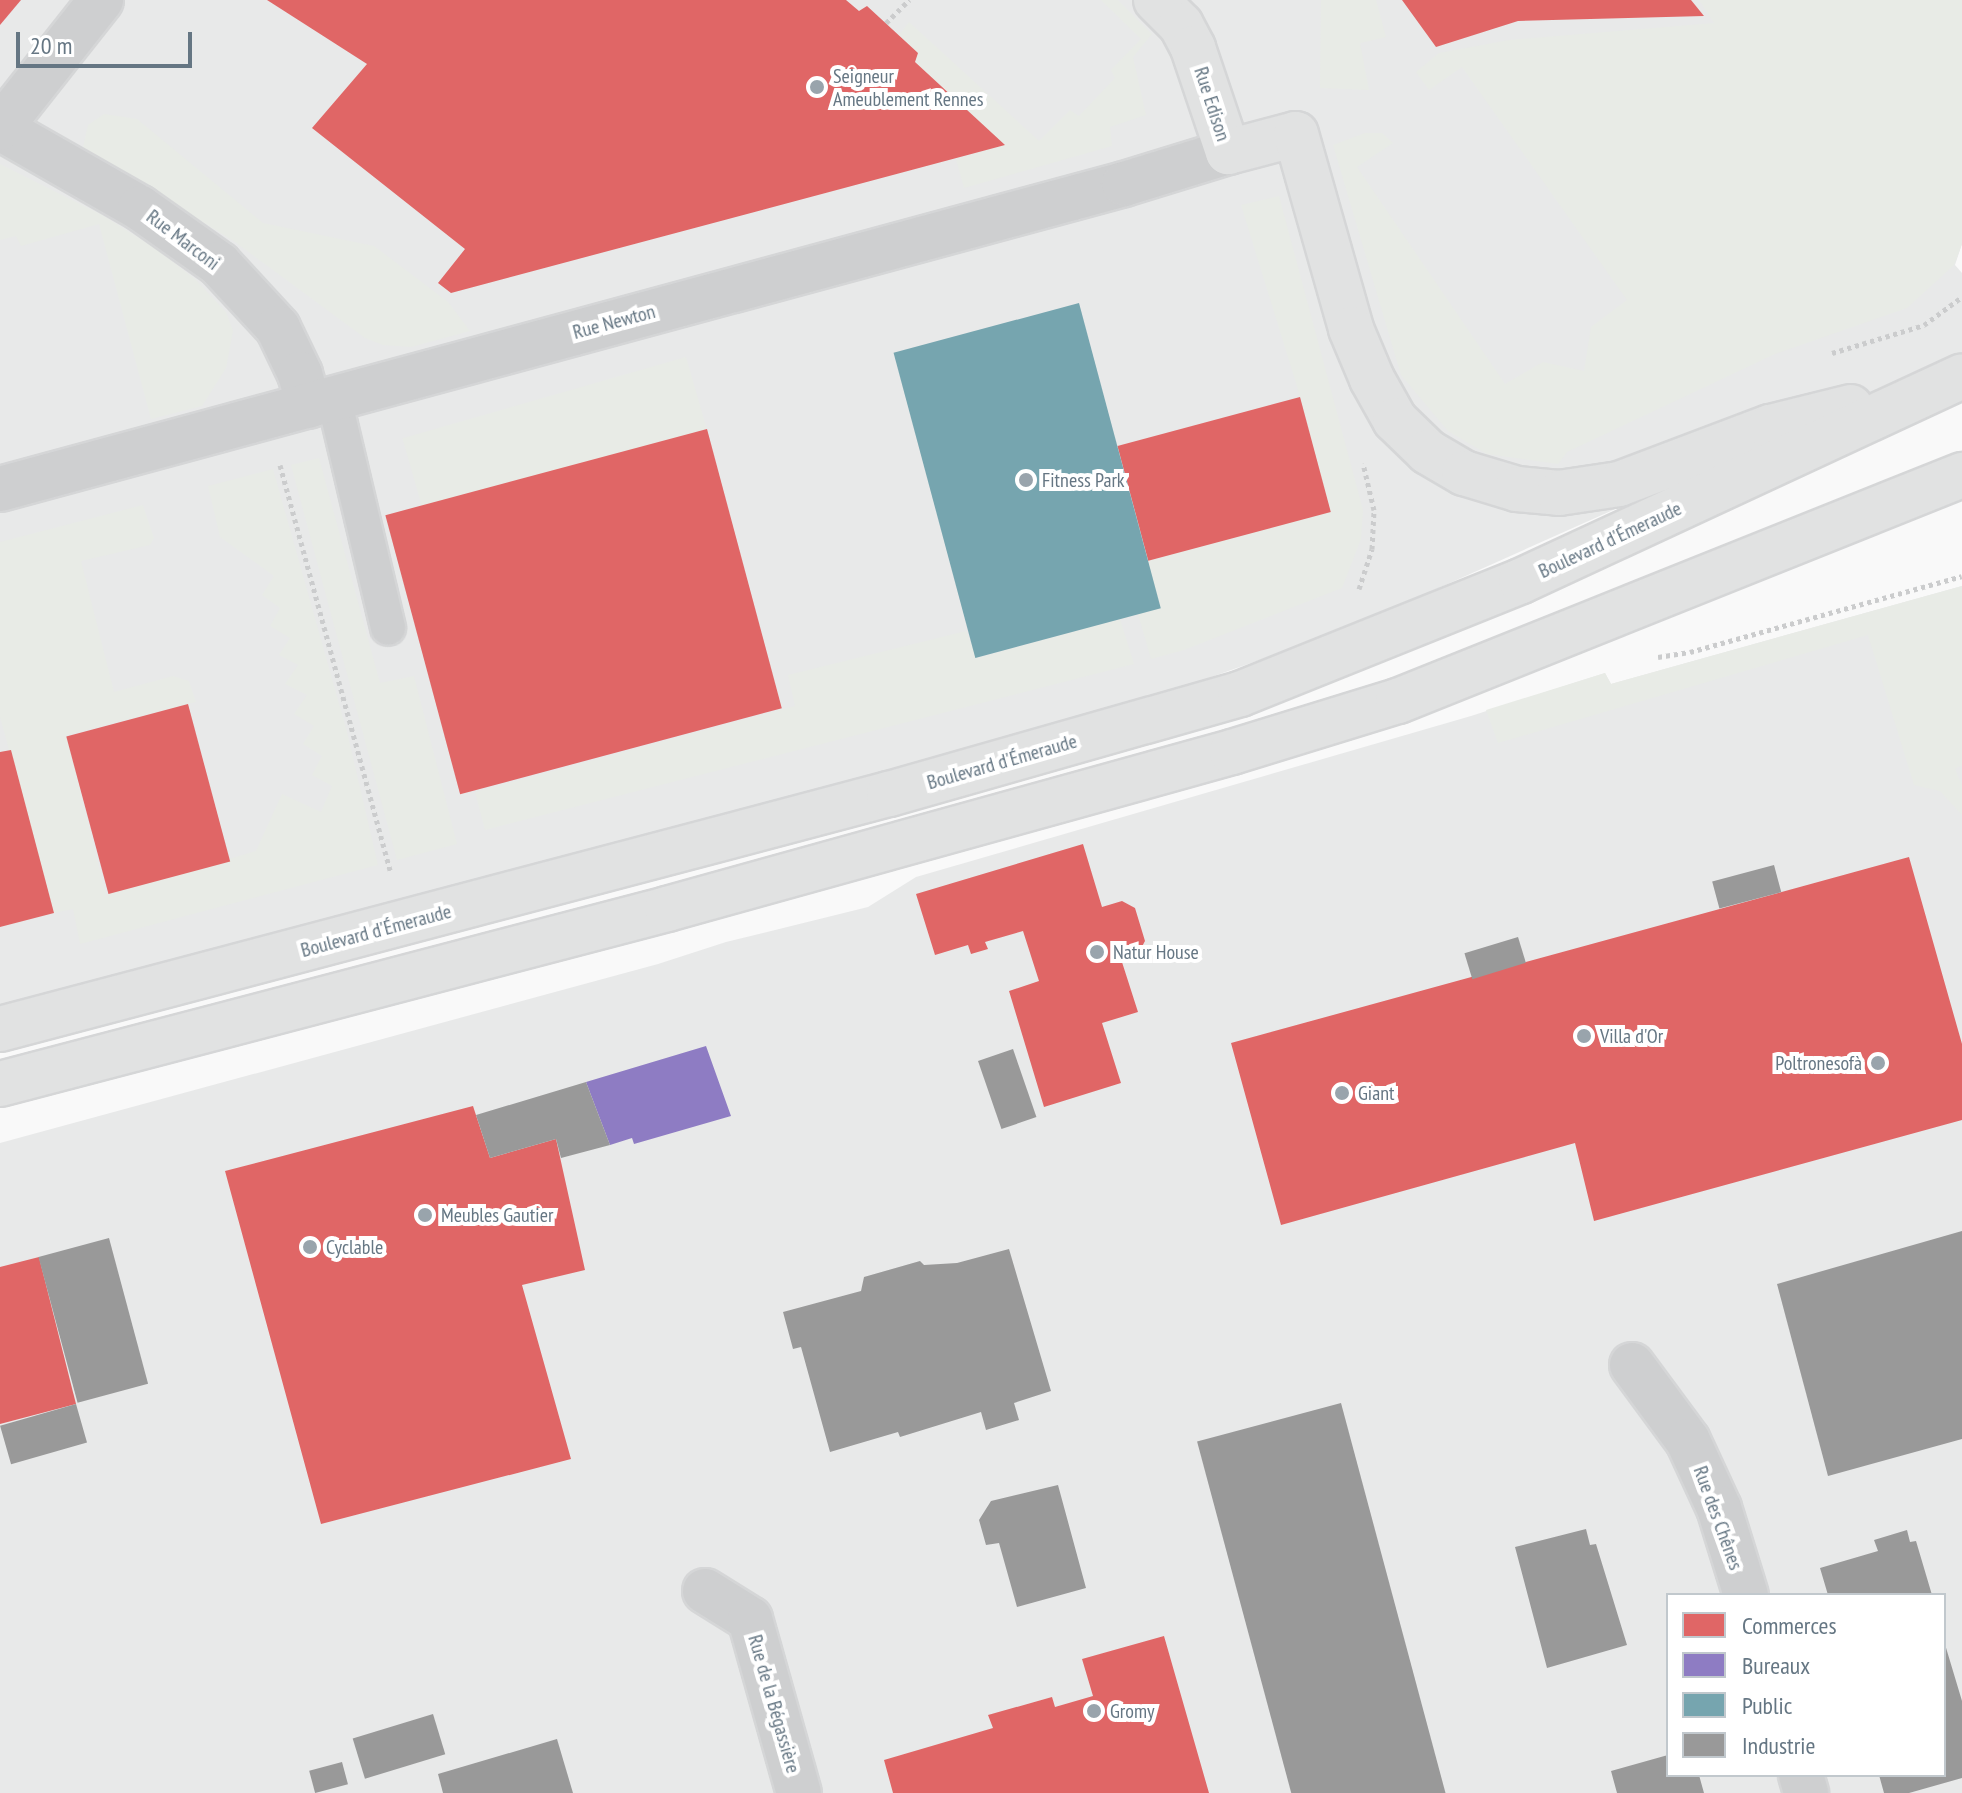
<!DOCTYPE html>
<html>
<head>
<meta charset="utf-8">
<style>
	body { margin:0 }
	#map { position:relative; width:1962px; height:1793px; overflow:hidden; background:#f9f9f9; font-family:"PT Sans Narrow",sans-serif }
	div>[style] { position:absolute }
	.built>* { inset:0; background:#e8e9e9 }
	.green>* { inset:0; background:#e8ebe6; transform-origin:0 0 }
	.shops>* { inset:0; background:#e06666; transform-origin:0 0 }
	.offices>* { inset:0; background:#8e7cc3 }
	.public>* { inset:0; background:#76a5af; transform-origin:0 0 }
	.industry>* { inset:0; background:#999; transform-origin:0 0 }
	.path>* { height:5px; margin-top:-2.5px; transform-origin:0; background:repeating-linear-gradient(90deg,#cbcccd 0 4px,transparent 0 8px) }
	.roads { filter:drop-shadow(2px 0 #d5d6d7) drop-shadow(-2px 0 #d5d6d7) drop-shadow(0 2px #d5d6d7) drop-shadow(0 -2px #d5d6d7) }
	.lane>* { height:34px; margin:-17px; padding:0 17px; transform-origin:17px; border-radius:17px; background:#cecfd0 }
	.street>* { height:44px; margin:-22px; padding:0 22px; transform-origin:22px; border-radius:22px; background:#cecfd0 }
	.secondary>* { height:44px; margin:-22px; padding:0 22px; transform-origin:22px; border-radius:22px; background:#e1e2e2 }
	.dots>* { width:22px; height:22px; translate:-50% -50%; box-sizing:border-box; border:4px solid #fff; border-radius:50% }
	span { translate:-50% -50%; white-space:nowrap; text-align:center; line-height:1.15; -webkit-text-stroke:8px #fff; paint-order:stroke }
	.poi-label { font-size:20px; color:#657683 }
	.left { translate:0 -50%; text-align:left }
	.right { translate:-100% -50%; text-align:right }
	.street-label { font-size:20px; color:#657683 }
	.legend { position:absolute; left:1666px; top:1593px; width:280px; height:184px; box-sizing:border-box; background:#fff; border:2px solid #c1c8cd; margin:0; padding:10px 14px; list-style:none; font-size:24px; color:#657683 }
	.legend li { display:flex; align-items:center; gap:16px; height:40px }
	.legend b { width:40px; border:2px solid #c1c8cd }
	.scale { position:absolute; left:16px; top:32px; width:176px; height:36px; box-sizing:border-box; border:4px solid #657683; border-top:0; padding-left:10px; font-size:24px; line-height:28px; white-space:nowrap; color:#657683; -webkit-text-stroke:6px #fff; paint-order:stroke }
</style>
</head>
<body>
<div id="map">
	<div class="built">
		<div style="clip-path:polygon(0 0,1962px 0,1962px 244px,1955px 265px,1962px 273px,1962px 354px,1347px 629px,1158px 696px,822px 792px,0 1014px)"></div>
		<div style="clip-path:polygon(evenodd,1962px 586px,1962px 1793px,0 1793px,0 1143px,658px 964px,726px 942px,868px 907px,916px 877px,1471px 716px,1605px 673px,1611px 684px,1962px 586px,1668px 1595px,1944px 1595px,1944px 1775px,1668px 1775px,1668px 1595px)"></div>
	</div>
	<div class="green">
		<div style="clip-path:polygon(1101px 0,1118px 0,1152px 34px,1133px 57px,1146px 115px,1110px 127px,1112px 146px,964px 188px,956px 159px,1004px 145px,915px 62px,918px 53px,899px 35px,909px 22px,1039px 141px,1070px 110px,1079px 116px,1115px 78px,1111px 70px,1141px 39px)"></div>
		<div style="clip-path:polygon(1321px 0,1376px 0,1386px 37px,1360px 43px,1369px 90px,1320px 88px)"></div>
		<div style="clip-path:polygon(1699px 0,1962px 0,1962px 244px,1954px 265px,1907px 308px,1775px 354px,1567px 452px,1558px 464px,1487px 454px,1448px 431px,1401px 375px,1333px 145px,1365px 133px,1382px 133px,1393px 143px,1357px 167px,1505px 384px,1543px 362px,1584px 371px,1591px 327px,1627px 300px,1462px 67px,1429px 90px,1416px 72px,1439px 53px,1509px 40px,1714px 23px)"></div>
		<div style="clip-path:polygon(104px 114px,137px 119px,263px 223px,374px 246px,448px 302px,470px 331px,411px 347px,383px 345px,365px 338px,235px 242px,83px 147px,88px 125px)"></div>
		<div style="clip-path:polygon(0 164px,104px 216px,156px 249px,195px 279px,226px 312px,233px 331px,226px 368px,202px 406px,151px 419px,99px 224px,21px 246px,16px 236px,0 240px)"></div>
		<div style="clip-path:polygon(1279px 196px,1363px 510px,1361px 539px,1342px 588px,1184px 650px,1151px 659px,1138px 614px,1160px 608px,1148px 561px,1330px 511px,1300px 396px,1241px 205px)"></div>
		<div style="left:686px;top:357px;width:75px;height:295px;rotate:74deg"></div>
		<div style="clip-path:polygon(319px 458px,380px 683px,414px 676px,457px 844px,397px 860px,291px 465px)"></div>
		<div style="clip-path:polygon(273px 469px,347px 732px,378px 865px,80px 944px,73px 909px,54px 913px,0 717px,0 542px,143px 505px,154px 538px,150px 545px,81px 561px,114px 692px,173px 676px,189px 681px,196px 702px,66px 735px,106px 895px,256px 851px,282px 794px,321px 812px,332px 786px,312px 775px,322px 756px,303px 744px,314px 726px,294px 714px,307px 695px,285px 684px,298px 665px,279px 655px,290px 638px,270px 626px,280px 608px,262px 595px,274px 576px,220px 537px,208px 486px)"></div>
		<div style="clip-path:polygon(1962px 586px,1962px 765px,1955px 769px,1962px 785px,1962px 815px,1940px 791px,1914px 785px,1868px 635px,1498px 743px,1486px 710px,1605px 673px,1611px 684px)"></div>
		<div style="clip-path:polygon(1120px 619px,1134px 664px,485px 830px,475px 792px,795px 706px,788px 675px,966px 631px,977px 658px)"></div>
	</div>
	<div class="shops">
		<div style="clip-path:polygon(0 0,21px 0,0 25px)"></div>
		<div style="clip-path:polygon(267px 0,846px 0,859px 11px,867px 6px,918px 53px,915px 62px,1005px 145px,451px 293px,438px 283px,465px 249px,312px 128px,367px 64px)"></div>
		<div style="clip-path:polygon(1402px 0,1691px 0,1704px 16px,1518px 21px,1436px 47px)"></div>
		<div style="left:1300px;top:397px;width:119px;height:189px;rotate:75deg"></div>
		<div style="left:707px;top:429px;width:289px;height:333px;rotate:75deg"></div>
		<div style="left:188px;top:704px;width:163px;height:126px;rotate:75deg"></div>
		<div style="clip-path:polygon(11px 750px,54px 913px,0 927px,0 752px)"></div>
		<div style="clip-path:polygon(1083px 844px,1102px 907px,1122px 901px,1135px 908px,1145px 941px,1138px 954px,1121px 959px,1138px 1012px,1102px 1023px,1121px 1083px,1044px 1107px,1009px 991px,1039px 981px,1023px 931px,985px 942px,988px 949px,971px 954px,968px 945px,935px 955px,916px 894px)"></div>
		<div style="clip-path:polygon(1909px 857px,1962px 1044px,1962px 1120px,1594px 1221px,1575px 1143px,1281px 1225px,1231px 1043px)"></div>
		<div style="clip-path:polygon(473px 1106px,490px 1158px,556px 1139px,585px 1270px,522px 1285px,571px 1459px,321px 1524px,225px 1171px)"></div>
		<div style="clip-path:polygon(39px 1257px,76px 1404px,0 1424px,0 1267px)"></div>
		<div style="clip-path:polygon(1164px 1636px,1209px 1793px,893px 1793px,884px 1760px,993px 1728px,988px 1715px,1052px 1697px,1055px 1707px,1093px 1696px,1082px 1659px)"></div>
	</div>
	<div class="offices">
		<div style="clip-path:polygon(706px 1046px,731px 1116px,634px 1144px,632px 1138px,610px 1145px,586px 1082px)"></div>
	</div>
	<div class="public">
		<div style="left:1079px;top:303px;width:316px;height:192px;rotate:75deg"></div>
	</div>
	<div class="industry">
		<div style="left:1774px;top:865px;width:28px;height:64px;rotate:75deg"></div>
		<div style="left:1518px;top:937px;width:27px;height:56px;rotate:73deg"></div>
		<div style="left:1013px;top:1049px;width:72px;height:37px;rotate:71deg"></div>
		<div style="clip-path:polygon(586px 1082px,610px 1145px,561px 1158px,556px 1139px,490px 1158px,476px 1115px)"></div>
		<div style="clip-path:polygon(1962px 1231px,1962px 1439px,1828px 1476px,1777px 1284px)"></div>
		<div style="left:109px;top:1238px;width:151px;height:73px;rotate:75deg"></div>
		<div style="clip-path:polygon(1009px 1249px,1051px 1391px,1014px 1403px,1019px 1420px,986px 1430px,981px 1412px,900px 1437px,898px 1432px,830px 1452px,801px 1347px,793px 1349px,783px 1312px,861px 1291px,864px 1277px,920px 1261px,924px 1265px,957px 1263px)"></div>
		<div style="left:1341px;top:1403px;width:405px;height:149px;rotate:75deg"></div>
		<div style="left:76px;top:1404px;width:40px;height:79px;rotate:74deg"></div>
		<div style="clip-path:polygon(1058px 1485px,1086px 1588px,1017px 1607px,999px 1543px,986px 1545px,979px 1520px,991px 1501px)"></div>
		<div style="clip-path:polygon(1586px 1529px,1590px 1545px,1596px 1544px,1627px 1645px,1547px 1668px,1515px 1547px)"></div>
		<div style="clip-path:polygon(1907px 1530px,1910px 1542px,1916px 1541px,1932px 1595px,1828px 1595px,1820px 1568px,1878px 1551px,1874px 1540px)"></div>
		<div style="clip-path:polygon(1944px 1641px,1962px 1701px,1962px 1778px,1909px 1793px,1884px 1793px,1879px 1775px,1944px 1775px)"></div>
		<div style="left:433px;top:1714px;width:42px;height:84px;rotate:73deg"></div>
		<div style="clip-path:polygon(557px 1739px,573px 1793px,443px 1793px,438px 1774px)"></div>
		<div style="clip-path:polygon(1668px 1755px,1668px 1775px,1699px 1775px,1704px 1793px,1617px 1793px,1611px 1771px)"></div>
		<div style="left:342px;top:1762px;width:23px;height:34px;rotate:75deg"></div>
	</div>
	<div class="path">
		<div style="left:886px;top:23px;width:33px;rotate:-45deg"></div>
		<div style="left:1832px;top:353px;width:96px;rotate:-16.9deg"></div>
		<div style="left:1924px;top:325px;width:47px;rotate:-36.4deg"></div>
		<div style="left:280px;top:465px;width:420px;rotate:74.8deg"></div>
		<div style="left:1359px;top:589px;width:42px;rotate:-72deg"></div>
		<div style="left:1372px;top:549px;width:39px;rotate:-87deg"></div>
		<div style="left:1374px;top:510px;width:48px;rotate:-103.2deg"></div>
		<div style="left:1658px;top:657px;width:32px;rotate:-9deg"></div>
		<div style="left:1690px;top:652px;width:282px;rotate:-15.6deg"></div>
	</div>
	<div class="roads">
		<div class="lane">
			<div style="left:334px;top:399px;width:235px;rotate:76.7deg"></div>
		</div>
		<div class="street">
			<div style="left:0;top:128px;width:161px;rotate:29.7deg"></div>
			<div style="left:140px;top:208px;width:97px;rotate:35.3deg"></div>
			<div style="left:219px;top:264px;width:87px;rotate:47.3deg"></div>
			<div style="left:278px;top:328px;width:51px;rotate:64.4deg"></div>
			<div style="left:300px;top:374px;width:33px;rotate:74deg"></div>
			<div style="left:0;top:128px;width:163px;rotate:-51.7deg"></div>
			<div style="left:0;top:489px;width:1165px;rotate:-15.18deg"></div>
			<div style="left:1124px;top:184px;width:109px;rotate:-17.1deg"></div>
			<div style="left:1632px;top:1365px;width:94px;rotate:53.6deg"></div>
			<div style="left:1688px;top:1441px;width:74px;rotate:65.2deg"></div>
			<div style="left:1719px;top:1508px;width:91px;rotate:72.8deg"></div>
			<div style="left:705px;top:1591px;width:53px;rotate:31.9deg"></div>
			<div style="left:750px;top:1619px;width:181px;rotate:74.3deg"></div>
			<div style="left:1801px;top:1775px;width:19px;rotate:74deg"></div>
		</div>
		<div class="secondary">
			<div style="left:1156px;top:0;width:35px;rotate:45deg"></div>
			<div style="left:1181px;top:25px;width:26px;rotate:62deg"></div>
			<div style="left:1193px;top:48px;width:110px;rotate:71.4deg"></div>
			<div style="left:1228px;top:152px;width:70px;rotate:-14.8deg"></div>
			<div style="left:1296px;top:134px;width:203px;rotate:74.2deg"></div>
			<div style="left:1351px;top:329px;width:54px;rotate:67.2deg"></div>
			<div style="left:1372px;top:379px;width:47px;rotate:60.7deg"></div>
			<div style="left:1395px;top:420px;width:46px;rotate:44.1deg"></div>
			<div style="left:1428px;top:452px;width:42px;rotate:30.3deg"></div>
			<div style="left:1464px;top:473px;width:55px;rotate:16.8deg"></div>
			<div style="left:1517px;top:489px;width:42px;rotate:5.4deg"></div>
			<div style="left:1559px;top:493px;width:61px;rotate:-8.5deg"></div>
			<div style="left:1619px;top:484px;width:161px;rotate:-20.7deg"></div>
			<div style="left:1770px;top:427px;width:83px;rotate:-13.9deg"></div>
			<div style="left:0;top:1029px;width:920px;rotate:-14.81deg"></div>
			<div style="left:889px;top:794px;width:365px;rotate:-15.9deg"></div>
			<div style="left:1240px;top:694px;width:303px;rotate:-21.9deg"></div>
			<div style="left:1521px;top:581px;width:486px;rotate:-24.9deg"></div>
			<div style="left:0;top:1084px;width:690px;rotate:-14.7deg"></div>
			<div style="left:667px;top:909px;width:586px;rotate:-15.53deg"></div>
			<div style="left:1232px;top:752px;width:174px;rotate:-17.1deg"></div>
			<div style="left:1398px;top:701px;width:608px;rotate:-21.84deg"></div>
		</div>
	</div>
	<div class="dots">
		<div style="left:817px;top:87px;background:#99a4ac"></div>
		<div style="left:1026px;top:480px;background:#99a4ac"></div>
		<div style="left:1097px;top:952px;background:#99a4ac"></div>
		<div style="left:1584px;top:1036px;background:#99a4ac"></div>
		<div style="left:1878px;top:1063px;background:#99a4ac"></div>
		<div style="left:1342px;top:1093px;background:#99a4ac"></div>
		<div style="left:425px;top:1215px;background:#99a4ac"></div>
		<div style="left:310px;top:1247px;background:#99a4ac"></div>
		<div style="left:1094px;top:1711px;background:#99a4ac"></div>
	</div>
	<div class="poi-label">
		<span class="left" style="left:833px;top:88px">Seigneur<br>Ameublement Rennes</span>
		<span class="left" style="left:1042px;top:480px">Fitness Park</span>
		<span class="left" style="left:1113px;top:952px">Natur House</span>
		<span class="left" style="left:1600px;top:1036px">Villa d'Or</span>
		<span class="right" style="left:1862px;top:1063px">Poltronesofà</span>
		<span class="left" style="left:1358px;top:1093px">Giant</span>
		<span class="left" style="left:441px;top:1215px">Meubles Gautier</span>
		<span class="left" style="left:326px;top:1247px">Cyclable</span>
		<span class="left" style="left:1110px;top:1711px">Gromy</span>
	</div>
	<div class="street-label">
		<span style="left:1212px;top:104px;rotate:72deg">Rue Edison</span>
		<span style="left:183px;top:240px;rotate:37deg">Rue Marconi</span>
		<span style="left:614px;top:322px;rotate:-15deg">Rue Newton</span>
		<span style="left:1610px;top:540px;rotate:-25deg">Boulevard d'Émeraude</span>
		<span style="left:1002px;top:762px;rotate:-16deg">Boulevard d'Émeraude</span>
		<span style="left:376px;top:931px;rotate:-15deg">Boulevard d'Émeraude</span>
		<span style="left:1718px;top:1518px;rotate:70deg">Rue des Chênes</span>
		<span style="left:774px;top:1704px;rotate:74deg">Rue de la Bégassière</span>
	</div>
	<ul class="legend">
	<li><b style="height:22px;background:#e06666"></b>Commerces</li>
	<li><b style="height:22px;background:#8e7cc3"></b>Bureaux</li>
	<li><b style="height:22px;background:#76a5af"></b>Public</li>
	<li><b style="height:22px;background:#999"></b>Industrie</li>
	</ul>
	<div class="scale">20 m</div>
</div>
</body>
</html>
